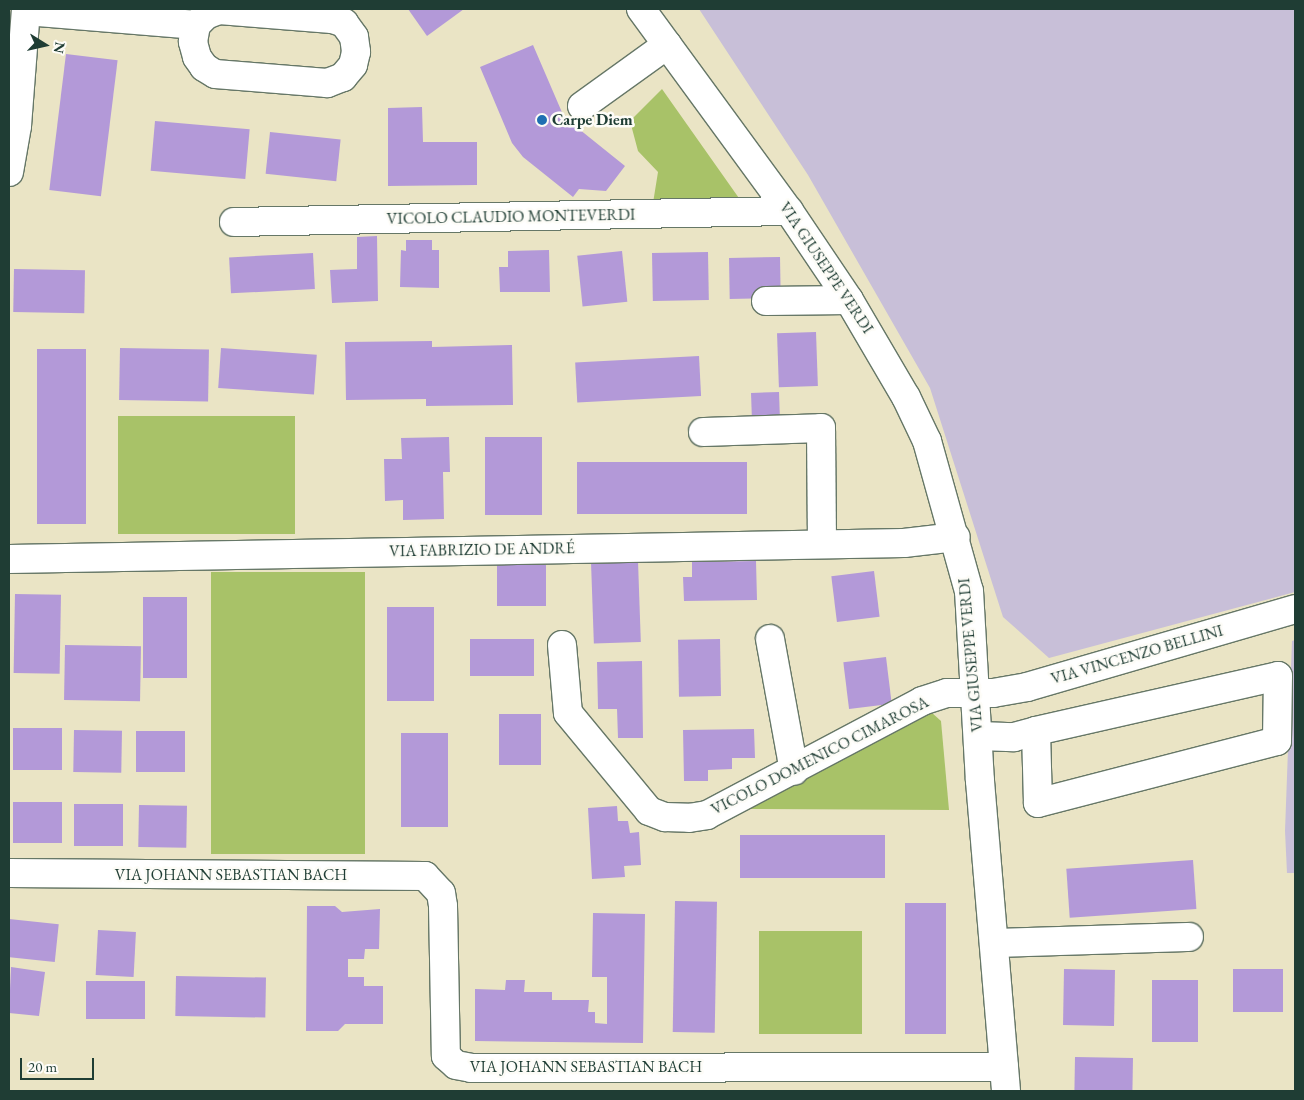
<!DOCTYPE html>
<html>
<head>
<meta charset="utf-8">
<style>
	body { margin:0 }
	#map { position:relative; width:1304px; height:1100px; overflow:hidden; background:#eae4c5; font-family:"EB Garamond",serif }
	div>[style] { position:absolute }
	.industrial>* { inset:0; background:#c8bfd8 }
	.green>* { inset:0; background:#a8c268; transform-origin:0 0 }
	.building>* { inset:0; background:#b399d8; transform-origin:0 0 }
	.roads { filter:drop-shadow(1px 0 #667767) drop-shadow(-1px 0 #667767) drop-shadow(0 1px #667767) drop-shadow(0 -1px #667767) }
	.minor>* { height:28px; margin:-14px; padding:0 14px; transform-origin:14px; border-radius:14px; background:#fff }
	.dots>* { width:14px; height:14px; translate:-50% -50%; box-sizing:border-box; border:2px solid #fdfcf7; border-radius:50% }
	span { translate:-50% -50%; white-space:nowrap; text-align:center; line-height:1.15; -webkit-text-stroke:5px #fdfcf7; paint-order:stroke }
	.poi-label { font-size:16px; color:#1f3d34; font-weight:700 }
	.left { translate:0 -50%; text-align:left }
	.street-label { font-size:16px; color:#1f3d34 }
	.frame { position:absolute; inset:0; border:10px solid #1f3d34; pointer-events:none }
	.north { position:absolute; left:20px; top:20px; width:50px; height:50px; -webkit-text-stroke:4px #fdfcf7; paint-order:stroke; rotate:100deg; font-size:14px; font-weight:700; line-height:20px; text-align:center; color:#1f3d34 }
	.north::after { content:''; display:block; margin:auto; width:18px; height:22px; background:#1f3d34; clip-path:polygon(50% 0,100% 100%,50% 72%,0 100%) }
	.scale { position:absolute; left:20px; top:1058px; width:74px; height:22px; box-sizing:border-box; border:2px solid #1f3d34; border-top:0; padding-left:6px; font-size:15px; line-height:18px; white-space:nowrap; color:#1f3d34; -webkit-text-stroke:4px #fdfcf7; paint-order:stroke }
</style>
</head>
<body>
<div id="map">
	<div class="industrial">
		<div style="clip-path:polygon(699px 9px,1295px 9px,1295px 592px,1049px 658px,1003px 617px,930px 388px,808px 175px)"></div>
		<div style="clip-path:polygon(1295px 640px,1295px 873px,1287px 873px,1285px 831px,1292px 641px)"></div>
	</div>
	<div class="green">
		<div style="clip-path:polygon(662px 89px,741px 201px,653px 203px,658px 172px,638px 151px,630px 121px)"></div>
		<div style="left:295px;top:416px;width:118px;height:177px;rotate:90deg"></div>
		<div style="left:211px;top:572px;width:154px;height:282px"></div>
		<div style="clip-path:polygon(931px 712px,941px 721px,949px 810px,746px 809px)"></div>
		<div style="left:759px;top:931px;width:103px;height:103px"></div>
	</div>
	<div class="building">
		<div style="clip-path:polygon(408px 9px,464px 9px,427px 36px)"></div>
		<div style="clip-path:polygon(533px 45px,564px 117px,625px 166px,606px 191px,579px 189px,573px 197px,523px 157px,512px 143px,480px 67px)"></div>
		<div style="left:66px;top:54px;width:52px;height:137px;rotate:7deg"></div>
		<div style="clip-path:polygon(422px 107px,423px 142px,477px 142px,477px 185px,388px 186px,388px 108px)"></div>
		<div style="left:155px;top:121px;width:95px;height:50px;rotate:5deg"></div>
		<div style="left:270px;top:132px;width:71px;height:42px;rotate:6deg"></div>
		<div style="clip-path:polygon(377px 236px,378px 301px,332px 303px,330px 270px,357px 269px,357px 237px)"></div>
		<div style="clip-path:polygon(406px 240px,432px 240px,432px 250px,439px 250px,439px 288px,400px 287px,401px 250px,406px 251px)"></div>
		<div style="clip-path:polygon(549px 250px,550px 292px,500px 292px,499px 267px,508px 267px,508px 251px)"></div>
		<div style="left:622px;top:251px;width:51px;height:45px;rotate:84deg"></div>
		<div style="left:708px;top:252px;width:48px;height:56px;rotate:89deg"></div>
		<div style="left:313px;top:253px;width:36px;height:84px;rotate:87deg"></div>
		<div style="left:780px;top:257px;width:41px;height:51px;rotate:89deg"></div>
		<div style="left:14px;top:269px;width:71px;height:43px;rotate:1deg"></div>
		<div style="left:816px;top:332px;width:54px;height:39px;rotate:88deg"></div>
		<div style="clip-path:polygon(432px 341px,432px 347px,512px 345px,513px 405px,426px 406px,426px 399px,346px 400px,345px 342px)"></div>
		<div style="left:120px;top:348px;width:89px;height:52px;rotate:1deg"></div>
		<div style="left:221px;top:348px;width:96px;height:40px;rotate:4deg"></div>
		<div style="left:37px;top:349px;width:49px;height:175px"></div>
		<div style="left:699px;top:356px;width:40px;height:124px;rotate:87deg"></div>
		<div style="left:779px;top:392px;width:28px;height:28px;rotate:88deg"></div>
		<div style="clip-path:polygon(449px 437px,450px 472px,443px 472px,444px 519px,403px 520px,403px 500px,385px 501px,384px 459px,402px 459px,401px 438px)"></div>
		<div style="left:485px;top:437px;width:57px;height:78px"></div>
		<div style="left:577px;top:462px;width:170px;height:52px"></div>
		<div style="left:638px;top:561px;width:81px;height:47px;rotate:88deg"></div>
		<div style="clip-path:polygon(756px 561px,757px 600px,684px 601px,683px 577px,692px 577px,692px 562px)"></div>
		<div style="left:497px;top:565px;width:49px;height:41px"></div>
		<div style="left:874px;top:571px;width:46px;height:43px;rotate:83deg"></div>
		<div style="left:15px;top:594px;width:46px;height:79px;rotate:1deg"></div>
		<div style="left:143px;top:597px;width:44px;height:81px"></div>
		<div style="left:387px;top:607px;width:47px;height:94px"></div>
		<div style="left:470px;top:639px;width:64px;height:37px"></div>
		<div style="left:720px;top:639px;width:57px;height:42px;rotate:89deg"></div>
		<div style="left:65px;top:645px;width:76px;height:55px;rotate:1deg"></div>
		<div style="left:886px;top:657px;width:47px;height:43px;rotate:83deg"></div>
		<div style="clip-path:polygon(642px 661px,643px 738px,618px 738px,617px 709px,598px 709px,597px 662px)"></div>
		<div style="left:499px;top:714px;width:42px;height:51px"></div>
		<div style="left:13px;top:728px;width:49px;height:42px"></div>
		<div style="clip-path:polygon(754px 729px,755px 758px,732px 758px,732px 769px,708px 770px,708px 781px,684px 781px,683px 730px)"></div>
		<div style="left:74px;top:730px;width:48px;height:42px;rotate:1deg"></div>
		<div style="left:136px;top:731px;width:49px;height:41px"></div>
		<div style="left:401px;top:733px;width:47px;height:94px"></div>
		<div style="left:13px;top:802px;width:49px;height:41px"></div>
		<div style="left:74px;top:804px;width:49px;height:42px"></div>
		<div style="left:139px;top:805px;width:48px;height:42px;rotate:1deg"></div>
		<div style="clip-path:polygon(617px 806px,618px 821px,628px 821px,630px 833px,639px 832px,641px 865px,624px 866px,625px 877px,592px 879px,588px 808px)"></div>
		<div style="left:740px;top:835px;width:145px;height:43px"></div>
		<div style="left:1193px;top:860px;width:49px;height:127px;rotate:86deg"></div>
		<div style="left:675px;top:901px;width:42px;height:131px;rotate:1deg"></div>
		<div style="left:905px;top:903px;width:41px;height:131px"></div>
		<div style="clip-path:polygon(307px 906px,335px 906px,342px 912px,380px 909px,379px 949px,365px 949px,364px 959px,348px 959px,348px 977px,364px 977px,364px 986px,383px 986px,383px 1024px,345px 1024px,338px 1031px,306px 1031px)"></div>
		<div style="clip-path:polygon(593px 913px,645px 914px,643px 1043px,475px 1041px,475px 989px,505px 990px,506px 980px,525px 980px,524px 992px,552px 992px,552px 1000px,589px 1000px,588px 1012px,595px 1012px,595px 1023px,607px 1024px,607px 977px,592px 977px)"></div>
		<div style="left:9px;top:919px;width:50px;height:38px;rotate:6deg"></div>
		<div style="left:98px;top:930px;width:38px;height:45px;rotate:3deg"></div>
		<div style="clip-path:polygon(11px 967px,45px 972px,39px 1016px,9px 1013px)"></div>
		<div style="left:1064px;top:969px;width:51px;height:56px;rotate:1deg"></div>
		<div style="left:1283px;top:969px;width:43px;height:50px;rotate:90deg"></div>
		<div style="left:176px;top:976px;width:90px;height:40px;rotate:1deg"></div>
		<div style="left:1198px;top:980px;width:62px;height:46px;rotate:90deg"></div>
		<div style="left:86px;top:981px;width:59px;height:38px"></div>
		<div style="left:1075px;top:1057px;width:58px;height:34px;rotate:1deg"></div>
	</div>
	<div class="roads">
		<div class="minor">
			<div style="left:641px;top:9px;width:250px;rotate:53.8deg"></div>
			<div style="left:789px;top:211px;width:107px;rotate:56deg"></div>
			<div style="left:849px;top:300px;width:113px;rotate:59.6deg"></div>
			<div style="left:906px;top:397px;width:49px;rotate:64.5deg"></div>
			<div style="left:927px;top:441px;width:156px;rotate:74.4deg"></div>
			<div style="left:969px;top:591px;width:190px;rotate:86.7deg"></div>
			<div style="left:980px;top:781px;width:311px;rotate:85.2deg"></div>
			<div style="left:26px;top:11px;width:171px;rotate:4.7deg"></div>
			<div style="left:196px;top:25px;width:14px;rotate:-45deg"></div>
			<div style="left:206px;top:15px;width:14px;rotate:-21deg"></div>
			<div style="left:219px;top:10px;width:113px;rotate:4.6deg"></div>
			<div style="left:332px;top:19px;width:13px;rotate:18deg"></div>
			<div style="left:344px;top:23px;width:17px;rotate:54deg"></div>
			<div style="left:354px;top:37px;width:15px;rotate:82deg"></div>
			<div style="left:356px;top:52px;width:13px;rotate:103deg"></div>
			<div style="left:353px;top:65px;width:16px;rotate:130deg"></div>
			<div style="left:343px;top:77px;width:17px;rotate:159deg"></div>
			<div style="left:327px;top:83px;width:112px;rotate:-175.4deg"></div>
			<div style="left:215px;top:74px;width:13px;rotate:-148deg"></div>
			<div style="left:204px;top:67px;width:12px;rotate:-125deg"></div>
			<div style="left:197px;top:57px;width:16px;rotate:-105deg"></div>
			<div style="left:193px;top:42px;width:17px;rotate:-80deg"></div>
			<div style="left:582px;top:106px;width:105px;rotate:-35.7deg"></div>
			<div style="left:9px;top:172px;width:47px;rotate:-80.1deg"></div>
			<div style="left:17px;top:126px;width:117px;rotate:-85.6deg"></div>
			<div style="left:234px;top:222px;width:555px;rotate:-1.14deg"></div>
			<div style="left:766px;top:301px;width:83px;rotate:-0.7deg"></div>
			<div style="left:703px;top:432px;width:118px;rotate:-1.9deg"></div>
			<div style="left:821px;top:428px;width:116px;rotate:89.5deg"></div>
			<div style="left:9px;top:559px;width:895px;rotate:-1.02deg"></div>
			<div style="left:904px;top:543px;width:52px;rotate:-6.6deg"></div>
			<div style="left:770px;top:639px;width:134px;rotate:79.7deg"></div>
			<div style="left:562px;top:645px;width:68px;rotate:85deg"></div>
			<div style="left:568px;top:713px;width:127px;rotate:50.4deg"></div>
			<div style="left:649px;top:811px;width:17px;rotate:21deg"></div>
			<div style="left:665px;top:817px;width:24px;rotate:2deg"></div>
			<div style="left:689px;top:818px;width:18px;rotate:-9deg"></div>
			<div style="left:707px;top:815px;width:243px;rotate:-27.9deg"></div>
			<div style="left:922px;top:701px;width:26px;rotate:-18deg"></div>
			<div style="left:947px;top:693px;width:46px"></div>
			<div style="left:993px;top:693px;width:35px;rotate:-10deg"></div>
			<div style="left:1027px;top:687px;width:279px;rotate:-16.2deg"></div>
			<div style="left:979px;top:736px;width:35px;rotate:2deg"></div>
			<div style="left:1014px;top:737px;width:23px;rotate:-15deg"></div>
			<div style="left:1036px;top:731px;width:248px;rotate:-12.8deg"></div>
			<div style="left:1278px;top:676px;width:65px;rotate:90.9deg"></div>
			<div style="left:1277px;top:741px;width:247px;rotate:165.5deg"></div>
			<div style="left:1038px;top:803px;width:72px;rotate:-91.6deg"></div>
			<div style="left:9px;top:873px;width:416px;rotate:0.4deg"></div>
			<div style="left:425px;top:876px;width:23px;rotate:47deg"></div>
			<div style="left:441px;top:893px;width:13px;rotate:81deg"></div>
			<div style="left:443px;top:906px;width:150px;rotate:88.9deg"></div>
			<div style="left:446px;top:1056px;width:13px;rotate:42deg"></div>
			<div style="left:456px;top:1065px;width:15px;rotate:11deg"></div>
			<div style="left:471px;top:1068px;width:533px;rotate:-0.11deg"></div>
			<div style="left:994px;top:943px;width:195px;rotate:-1.8deg"></div>
		</div>
	</div>
	<div class="dots">
		<div style="left:542px;top:120px;background:#1f6fb2"></div>
	</div>
	<div class="poi-label">
		<span class="left" style="left:552px;top:120px">Carpe Diem</span>
	</div>
	<div class="street-label">
		<span style="left:511px;top:217px;rotate:-1deg">VICOLO CLAUDIO MONTEVERDI</span>
		<span style="left:826px;top:268px;rotate:56deg">VIA GIUSEPPE VERDI</span>
		<span style="left:482px;top:550px;rotate:-1deg">VIA FABRIZIO DE ANDRÉ</span>
		<span style="left:971px;top:655px;rotate:-95deg">VIA GIUSEPPE VERDI</span>
		<span style="left:1137px;top:655px;rotate:-16deg">VIA VINCENZO BELLINI</span>
		<span style="left:820px;top:756px;rotate:-27deg">VICOLO DOMENICO CIMAROSA</span>
		<span style="left:231px;top:875px">VIA JOHANN SEBASTIAN BACH</span>
		<span style="left:586px;top:1067px">VIA JOHANN SEBASTIAN BACH</span>
	</div>
	<div class="frame"></div>
	<div class="north">N</div>
	<div class="scale">20 m</div>
</div>
</body>
</html>
